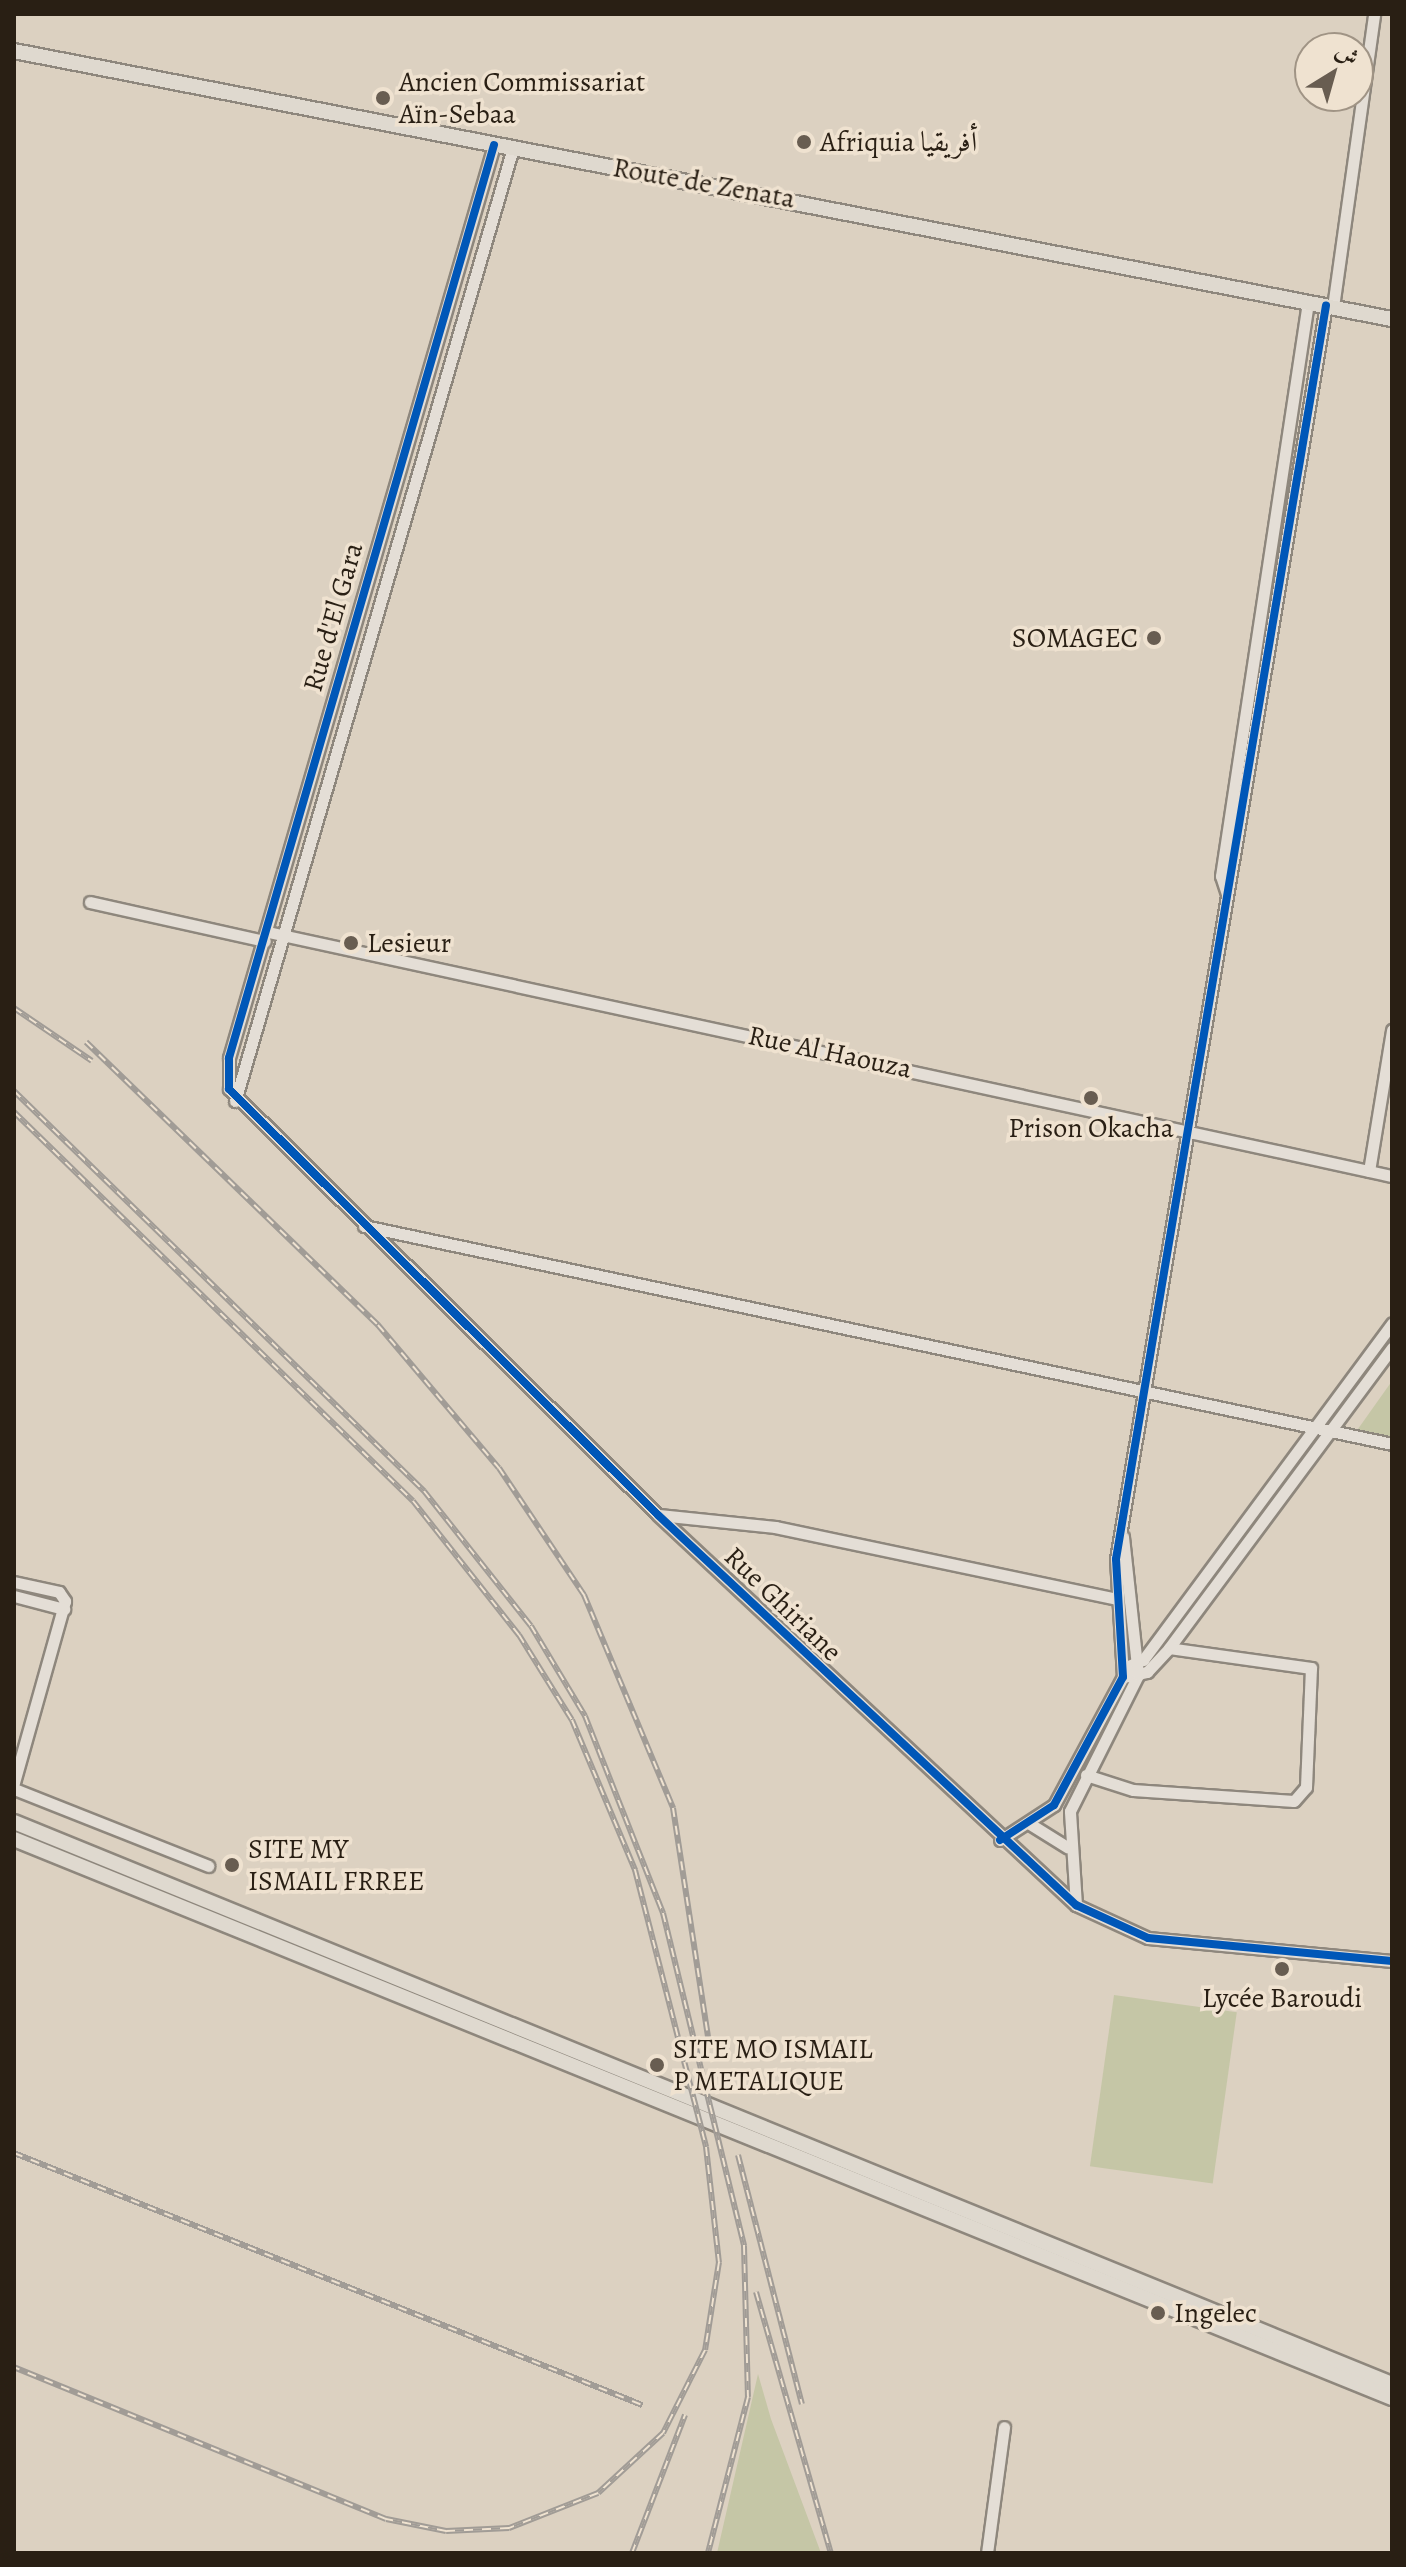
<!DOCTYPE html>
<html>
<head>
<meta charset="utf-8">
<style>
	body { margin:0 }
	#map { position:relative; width:1406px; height:2567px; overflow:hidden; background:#dcd1c1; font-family:Alegreya,Amiri,serif }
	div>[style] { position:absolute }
	.green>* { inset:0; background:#c5c6a6; transform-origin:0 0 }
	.roads { filter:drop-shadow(2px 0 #8e877d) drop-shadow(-2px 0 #8e877d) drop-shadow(0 2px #8e877d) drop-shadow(0 -2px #8e877d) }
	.minor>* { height:11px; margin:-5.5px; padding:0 5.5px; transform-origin:5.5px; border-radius:5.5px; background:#e4ded6 }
	.major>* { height:14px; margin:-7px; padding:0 7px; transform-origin:7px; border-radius:7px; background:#dfd9cf }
	.rail>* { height:6px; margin-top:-3px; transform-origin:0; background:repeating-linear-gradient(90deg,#efe2d0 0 9px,#a19c96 0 18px); box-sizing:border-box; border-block:2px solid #a19c96 }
	.cycleway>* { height:8px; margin:-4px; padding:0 4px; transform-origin:4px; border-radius:4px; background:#0057b8 }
	.dots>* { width:22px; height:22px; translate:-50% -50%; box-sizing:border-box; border:4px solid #efe2d0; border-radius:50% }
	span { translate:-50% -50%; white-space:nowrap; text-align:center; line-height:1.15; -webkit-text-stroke:7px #efe2d0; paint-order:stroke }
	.poi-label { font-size:28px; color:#291f14 }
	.left { translate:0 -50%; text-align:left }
	.right { translate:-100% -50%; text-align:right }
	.street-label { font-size:28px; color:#291f14 }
	.frame { position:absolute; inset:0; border:16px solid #291f14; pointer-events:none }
	.north { position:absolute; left:1294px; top:32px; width:80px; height:80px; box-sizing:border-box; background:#efe2d0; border:2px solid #a09485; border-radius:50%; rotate:37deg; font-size:22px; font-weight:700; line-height:32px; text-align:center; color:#291f14 }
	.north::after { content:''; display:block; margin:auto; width:28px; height:36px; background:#685d51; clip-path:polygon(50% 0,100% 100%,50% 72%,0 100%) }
</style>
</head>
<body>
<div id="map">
	<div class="green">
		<div style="clip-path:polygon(1392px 1381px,1392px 1443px,1353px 1436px)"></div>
		<div style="left:1114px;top:1995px;width:124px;height:173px;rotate:8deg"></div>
		<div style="clip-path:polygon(758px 2374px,771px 2419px,821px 2553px,717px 2553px)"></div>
	</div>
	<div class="roads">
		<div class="minor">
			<div style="left:494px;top:145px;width:951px;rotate:106.19deg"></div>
			<div style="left:229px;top:1058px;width:31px;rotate:90deg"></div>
			<div style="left:229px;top:1089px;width:605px;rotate:44.8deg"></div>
			<div style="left:658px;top:1515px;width:572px;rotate:43.02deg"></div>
			<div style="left:1076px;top:1905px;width:79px;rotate:24.6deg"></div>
			<div style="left:1148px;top:1938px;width:245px;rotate:5.4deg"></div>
			<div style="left:1333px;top:307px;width:296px;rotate:-82deg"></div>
			<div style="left:1227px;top:894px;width:19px;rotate:-108deg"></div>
			<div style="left:1221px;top:876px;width:581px;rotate:-81.38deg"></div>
			<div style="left:90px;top:902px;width:179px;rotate:12.6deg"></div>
			<div style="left:268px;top:932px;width:1150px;rotate:12.25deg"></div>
			<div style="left:235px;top:1101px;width:993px;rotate:-73.74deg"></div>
			<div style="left:1369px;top:1171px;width:143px;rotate:-80.7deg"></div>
			<div style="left:364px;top:1226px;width:1051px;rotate:11.97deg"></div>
			<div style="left:659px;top:1515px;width:117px;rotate:5.9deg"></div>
			<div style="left:775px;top:1527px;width:349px;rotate:11.9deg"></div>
			<div style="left:14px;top:1582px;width:46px;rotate:12.5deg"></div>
			<div style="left:59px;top:1592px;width:11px;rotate:56deg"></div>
			<div style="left:65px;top:1601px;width:189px;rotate:105.7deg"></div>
			<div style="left:14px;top:1596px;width:52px;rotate:14.6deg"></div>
			<div style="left:1123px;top:1668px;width:22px;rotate:-22deg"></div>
			<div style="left:1143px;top:1660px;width:419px;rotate:-53.5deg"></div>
			<div style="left:1123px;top:1677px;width:25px;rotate:-12deg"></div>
			<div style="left:1147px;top:1672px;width:33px;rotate:-47deg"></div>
			<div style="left:1169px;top:1648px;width:374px;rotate:-53.4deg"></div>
			<div style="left:1086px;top:1775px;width:49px;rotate:17.7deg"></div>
			<div style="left:1133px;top:1790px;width:161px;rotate:3.9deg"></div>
			<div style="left:1294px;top:1801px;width:18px;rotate:-49deg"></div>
			<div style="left:1306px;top:1787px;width:119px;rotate:-87.6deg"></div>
			<div style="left:1311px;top:1668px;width:143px;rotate:-172deg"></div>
			<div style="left:14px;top:1789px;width:209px;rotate:21.6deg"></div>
			<div style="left:1030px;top:1824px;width:44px;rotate:31.9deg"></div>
			<div style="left:1000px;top:1840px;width:64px;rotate:-32.9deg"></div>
			<div style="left:1054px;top:1805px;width:145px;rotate:-61.7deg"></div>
			<div style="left:1123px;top:1677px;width:118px;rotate:-93.4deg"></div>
			<div style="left:1116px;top:1559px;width:1271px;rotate:-80.49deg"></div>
			<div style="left:1076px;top:1905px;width:94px;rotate:-93.7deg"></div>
			<div style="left:1070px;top:1811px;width:152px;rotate:-63.4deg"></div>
			<div style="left:1138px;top:1675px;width:139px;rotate:-96.2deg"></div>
			<div style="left:987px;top:2553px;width:127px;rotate:-82.3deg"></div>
		</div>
		<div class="major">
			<div style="left:14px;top:51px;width:1404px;rotate:11.01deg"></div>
			<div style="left:14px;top:1822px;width:1488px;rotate:22.19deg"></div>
			<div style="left:14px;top:1839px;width:1487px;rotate:22.08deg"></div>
		</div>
	</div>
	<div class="rail">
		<div style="left:14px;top:1008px;width:94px;rotate:34.2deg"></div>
		<div style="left:86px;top:1042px;width:407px;rotate:44.1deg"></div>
		<div style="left:378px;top:1325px;width:187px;rotate:49.8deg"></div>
		<div style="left:499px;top:1468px;width:153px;rotate:56.2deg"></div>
		<div style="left:584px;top:1595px;width:231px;rotate:67.3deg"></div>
		<div style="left:673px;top:1808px;width:238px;rotate:81.3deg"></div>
		<div style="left:14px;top:1091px;width:573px;rotate:44.29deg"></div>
		<div style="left:424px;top:1491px;width:172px;rotate:51.6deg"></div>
		<div style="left:531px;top:1626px;width:105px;rotate:59deg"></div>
		<div style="left:585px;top:1716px;width:212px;rotate:68.4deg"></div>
		<div style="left:663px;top:1913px;width:343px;rotate:76.3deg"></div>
		<div style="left:744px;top:2246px;width:151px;rotate:88.5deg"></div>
		<div style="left:748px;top:2397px;width:161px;rotate:104.4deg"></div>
		<div style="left:14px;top:1112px;width:557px;rotate:44.27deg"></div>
		<div style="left:413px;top:1501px;width:171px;rotate:51.7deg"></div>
		<div style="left:519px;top:1635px;width:100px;rotate:58.1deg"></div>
		<div style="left:572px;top:1720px;width:163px;rotate:67.2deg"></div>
		<div style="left:635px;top:1870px;width:286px;rotate:75.6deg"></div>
		<div style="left:706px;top:2147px;width:116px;rotate:83.6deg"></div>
		<div style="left:719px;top:2262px;width:89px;rotate:99deg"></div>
		<div style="left:705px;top:2350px;width:93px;rotate:116.8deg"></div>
		<div style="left:663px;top:2433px;width:88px;rotate:137.3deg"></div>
		<div style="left:598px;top:2493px;width:96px;rotate:158.5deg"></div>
		<div style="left:509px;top:2528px;width:63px;rotate:177.3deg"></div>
		<div style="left:446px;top:2531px;width:61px;rotate:-168.7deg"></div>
		<div style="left:386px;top:2519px;width:402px;rotate:-157.8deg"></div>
		<div style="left:14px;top:2153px;width:677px;rotate:21.86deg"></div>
		<div style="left:738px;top:2155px;width:257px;rotate:75.6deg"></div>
		<div style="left:756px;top:2292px;width:272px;rotate:74deg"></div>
		<div style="left:632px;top:2553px;width:148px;rotate:-69deg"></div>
	</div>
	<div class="cycleway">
		<div style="left:494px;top:145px;width:951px;rotate:106.19deg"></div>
		<div style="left:229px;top:1058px;width:31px;rotate:90deg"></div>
		<div style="left:229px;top:1089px;width:605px;rotate:44.8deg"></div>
		<div style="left:658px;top:1515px;width:572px;rotate:43.02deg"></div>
		<div style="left:1076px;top:1905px;width:79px;rotate:24.6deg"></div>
		<div style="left:1148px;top:1938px;width:245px;rotate:5.4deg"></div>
		<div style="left:1000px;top:1840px;width:64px;rotate:-32.9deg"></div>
		<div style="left:1054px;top:1805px;width:145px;rotate:-61.7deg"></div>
		<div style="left:1123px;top:1677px;width:118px;rotate:-93.4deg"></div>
		<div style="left:1116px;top:1559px;width:1271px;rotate:-80.49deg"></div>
	</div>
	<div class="dots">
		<div style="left:383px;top:98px;background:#685d51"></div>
		<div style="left:804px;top:142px;background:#685d51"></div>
		<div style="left:1154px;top:638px;background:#685d51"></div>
		<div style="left:351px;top:943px;background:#685d51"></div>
		<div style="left:1091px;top:1098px;background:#685d51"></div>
		<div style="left:232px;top:1865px;background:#685d51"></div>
		<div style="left:1282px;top:1969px;background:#685d51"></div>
		<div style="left:657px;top:2065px;background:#685d51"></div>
		<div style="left:1158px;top:2313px;background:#685d51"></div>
	</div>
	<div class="poi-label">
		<span class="left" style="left:399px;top:98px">Ancien Commissariat<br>Aïn-Sebaa</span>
		<span class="left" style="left:820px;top:142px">Afriquia أفريقيا</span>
		<span class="right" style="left:1138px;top:638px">SOMAGEC</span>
		<span class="left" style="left:367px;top:943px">Lesieur</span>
		<span style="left:1091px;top:1128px">Prison Okacha</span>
		<span class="left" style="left:248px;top:1865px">SITE MY<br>ISMAIL FRREE</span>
		<span style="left:1282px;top:1998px">Lycée Baroudi</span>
		<span class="left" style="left:673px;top:2065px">SITE MO ISMAIL<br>P METALIQUE</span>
		<span class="left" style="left:1174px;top:2313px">Ingelec</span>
	</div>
	<div class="street-label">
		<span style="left:704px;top:183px;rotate:10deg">Route de Zenata</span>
		<span style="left:333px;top:617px;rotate:-74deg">Rue d'El Gara</span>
		<span style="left:830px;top:1052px;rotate:12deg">Rue Al Haouza</span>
		<span style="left:783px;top:1604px;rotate:44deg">Rue Ghiriane</span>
	</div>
	<div class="frame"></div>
	<div class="north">ش</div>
</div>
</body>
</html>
